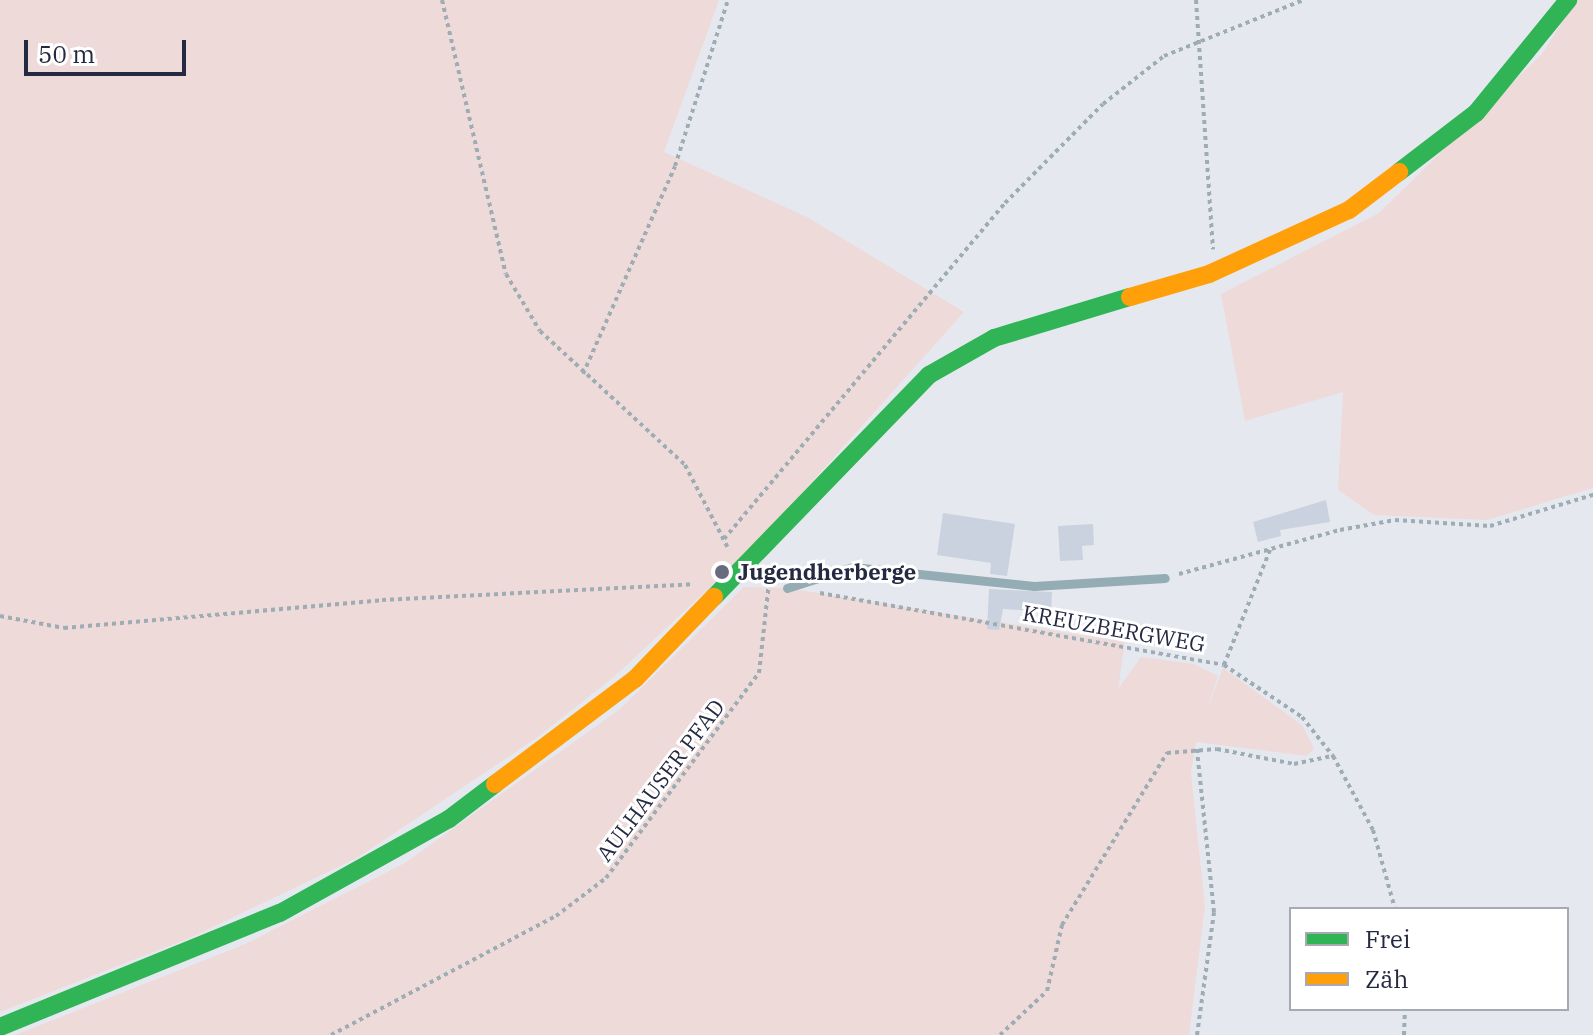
<!DOCTYPE html>
<html>
<head>
<meta charset="utf-8">
<style>
	body { margin:0 }
	#map { position:relative; width:1593px; height:1035px; overflow:hidden; background:#e6e8f0; font-family:"IBM Plex Serif",serif }
	div>[style] { position:absolute }
	.green>* { inset:0; background:#eddad9 }
	.building>* { inset:0; background:#cad2df }
	.path>* { height:4px; margin-top:-2px; transform-origin:0; background:repeating-linear-gradient(90deg,#9eadb4 0 4px,transparent 0 8px) }
	.lane>* { height:9px; margin:-4.5px; padding:0 4.5px; transform-origin:4.5px; border-radius:4.5px; background:#94acb3 }
	.fast>* { height:18px; margin:-9px; padding:0 9px; transform-origin:9px; border-radius:9px; background:#30b455 }
	.slow>* { height:18px; margin:-9px; padding:0 9px; transform-origin:9px; border-radius:9px; background:#ff9f0a }
	.dots>* { width:22px; height:22px; translate:-50% -50%; box-sizing:border-box; border:4px solid #fff; border-radius:50% }
	span { translate:-50% -50%; white-space:nowrap; text-align:center; line-height:1.15; -webkit-text-stroke:6px #fff; paint-order:stroke }
	.poi-label { font-size:22px; color:#252a42; font-weight:700 }
	.left { translate:0 -50%; text-align:left }
	.street-label { font-size:22px; color:#252a42 }
	.legend { position:absolute; left:1289px; top:907px; width:280px; height:104px; box-sizing:border-box; background:#fff; border:2px solid #a8aab3; margin:0; padding:10px 14px; list-style:none; font-size:24px; color:#252a42 }
	.legend li { display:flex; align-items:center; gap:16px; height:40px }
	.legend b { width:40px; border:2px solid #a8aab3 }
	.scale { position:absolute; left:24px; top:40px; width:162px; height:36px; box-sizing:border-box; border:4px solid #252a42; border-top:0; padding-left:10px; font-size:24px; line-height:28px; white-space:nowrap; color:#252a42; -webkit-text-stroke:6px #fff; paint-order:stroke }
</style>
</head>
<body>
<div id="map">
	<div class="green">
		<div style="clip-path:polygon(0 0,719px 0,664px 152px,807px 217px,964px 312px,758px 542px,615px 676px,535px 739px,357px 858px,192px 937px,0 1012px)"></div>
		<div style="clip-path:polygon(1576px 0,1593px 0,1593px 488px,1487px 520px,1374px 515px,1338px 490px,1343px 392px,1245px 421px,1221px 294px,1379px 213px,1542px 54px)"></div>
		<div style="clip-path:polygon(744px 587px,787px 588px,1125px 642px,1118px 689px,1141px 657px,1194px 664px,1218px 676px,1207px 710px,1223px 668px,1302px 725px,1314px 748px,1307px 756px,1196px 742px,1191px 773px,1205px 906px,1189px 1035px,15px 1035px,243px 945px,405px 863px,620px 709px)"></div>
	</div>
	<div class="building">
		<div style="clip-path:polygon(1326px 500px,1330px 522px,1280px 530px,1281px 536px,1258px 542px,1253px 522px)"></div>
		<div style="clip-path:polygon(943px 513px,1015px 524px,1007px 576px,990px 574px,991px 563px,937px 555px)"></div>
		<div style="clip-path:polygon(1093px 524px,1094px 545px,1082px 546px,1083px 560px,1060px 561px,1058px 526px)"></div>
		<div style="clip-path:polygon(989px 589px,1052px 592px,1051px 612px,1003px 609px,999px 630px,987px 629px)"></div>
	</div>
	<div class="path">
		<div style="left:442px;top:0;width:281px;rotate:76.9deg"></div>
		<div style="left:506px;top:274px;width:66px;rotate:59.2deg"></div>
		<div style="left:540px;top:331px;width:197px;rotate:42.7deg"></div>
		<div style="left:685px;top:465px;width:96px;rotate:62.6deg"></div>
		<div style="left:1196px;top:0;width:250px;rotate:86.1deg"></div>
		<div style="left:583px;top:374px;width:227px;rotate:-66.1deg"></div>
		<div style="left:675px;top:166px;width:174px;rotate:-72.3deg"></div>
		<div style="left:724px;top:539px;width:438px;rotate:-50.1deg"></div>
		<div style="left:1005px;top:203px;width:139px;rotate:-45.3deg"></div>
		<div style="left:1103px;top:104px;width:78px;rotate:-38.2deg"></div>
		<div style="left:1164px;top:56px;width:150px;rotate:-21.9deg"></div>
		<div style="left:1179px;top:574px;width:167px;rotate:-15.3deg"></div>
		<div style="left:1340px;top:530px;width:56px;rotate:-10.3deg"></div>
		<div style="left:1395px;top:520px;width:95px;rotate:3.6deg"></div>
		<div style="left:1490px;top:526px;width:108px;rotate:-16.8deg"></div>
		<div style="left:820px;top:593px;width:410px;rotate:10.1deg"></div>
		<div style="left:1224px;top:665px;width:94px;rotate:33.7deg"></div>
		<div style="left:1302px;top:717px;width:50px;rotate:51.5deg"></div>
		<div style="left:1333px;top:756px;width:84px;rotate:61.6deg"></div>
		<div style="left:1373px;top:830px;width:82px;rotate:74.4deg"></div>
		<div style="left:0;top:616px;width:65px;rotate:10.6deg"></div>
		<div style="left:64px;top:628px;width:319px;rotate:-5deg"></div>
		<div style="left:382px;top:600px;width:312px;rotate:-2.9deg"></div>
		<div style="left:1224px;top:665px;width:124px;rotate:-68.2deg"></div>
		<div style="left:331px;top:1035px;width:255px;rotate:-27.9deg"></div>
		<div style="left:556px;top:916px;width:63px;rotate:-37.2deg"></div>
		<div style="left:606px;top:878px;width:256px;rotate:-53.3deg"></div>
		<div style="left:759px;top:673px;width:91px;rotate:-83.7deg"></div>
		<div style="left:1000px;top:1035px;width:64px;rotate:-43.1deg"></div>
		<div style="left:1047px;top:991px;width:68px;rotate:-77.2deg"></div>
		<div style="left:1062px;top:925px;width:202px;rotate:-58.6deg"></div>
		<div style="left:1167px;top:753px;width:50px;rotate:-4.6deg"></div>
		<div style="left:1217px;top:749px;width:78px;rotate:11deg"></div>
		<div style="left:1294px;top:764px;width:40px;rotate:-12deg"></div>
		<div style="left:1197px;top:1035px;width:124px;rotate:-82.1deg"></div>
		<div style="left:1214px;top:912px;width:164px;rotate:-96deg"></div>
		<div style="left:1404px;top:1035px;width:26px;rotate:-88deg"></div>
	</div>
	<div class="lane">
		<div style="left:787px;top:588px;width:69px;rotate:-17.7deg"></div>
		<div style="left:853px;top:567px;width:182px;rotate:6deg"></div>
		<div style="left:1034px;top:586px;width:131px;rotate:-3.5deg"></div>
	</div>
	<div class="fast">
		<div style="left:1399px;top:172px;width:97px;rotate:-37.5deg"></div>
		<div style="left:1476px;top:113px;width:146px;rotate:-50.8deg"></div>
		<div style="left:714px;top:597px;width:309px;rotate:-45.9deg"></div>
		<div style="left:929px;top:375px;width:75px;rotate:-29.6deg"></div>
		<div style="left:994px;top:338px;width:142px;rotate:-16.8deg"></div>
		<div style="left:0;top:1027px;width:302px;rotate:-22.2deg"></div>
		<div style="left:280px;top:913px;width:193px;rotate:-29.1deg"></div>
		<div style="left:449px;top:819px;width:58px;rotate:-37.3deg"></div>
	</div>
	<div class="slow">
		<div style="left:1130px;top:297px;width:82px;rotate:-16.2deg"></div>
		<div style="left:1209px;top:274px;width:154px;rotate:-24.6deg"></div>
		<div style="left:1349px;top:210px;width:63px;rotate:-37.2deg"></div>
		<div style="left:495px;top:784px;width:175px;rotate:-36.9deg"></div>
		<div style="left:635px;top:679px;width:114px;rotate:-46.1deg"></div>
	</div>
	<div class="dots">
		<div style="left:722px;top:572px;background:#696c7f"></div>
	</div>
	<div class="poi-label">
		<span class="left" style="left:738px;top:572px">Jugendherberge</span>
	</div>
	<div class="street-label">
		<span style="left:1114px;top:628px;rotate:10deg">KREUZBERGWEG</span>
		<span style="left:660px;top:780px;rotate:-53deg">AULHAUSER PFAD</span>
	</div>
	<ul class="legend">
	<li><b style="height:10px;background:#30b455"></b>Frei</li>
	<li><b style="height:10px;background:#ff9f0a"></b>Zäh</li>
	</ul>
	<div class="scale">50 m</div>
</div>
</body>
</html>
